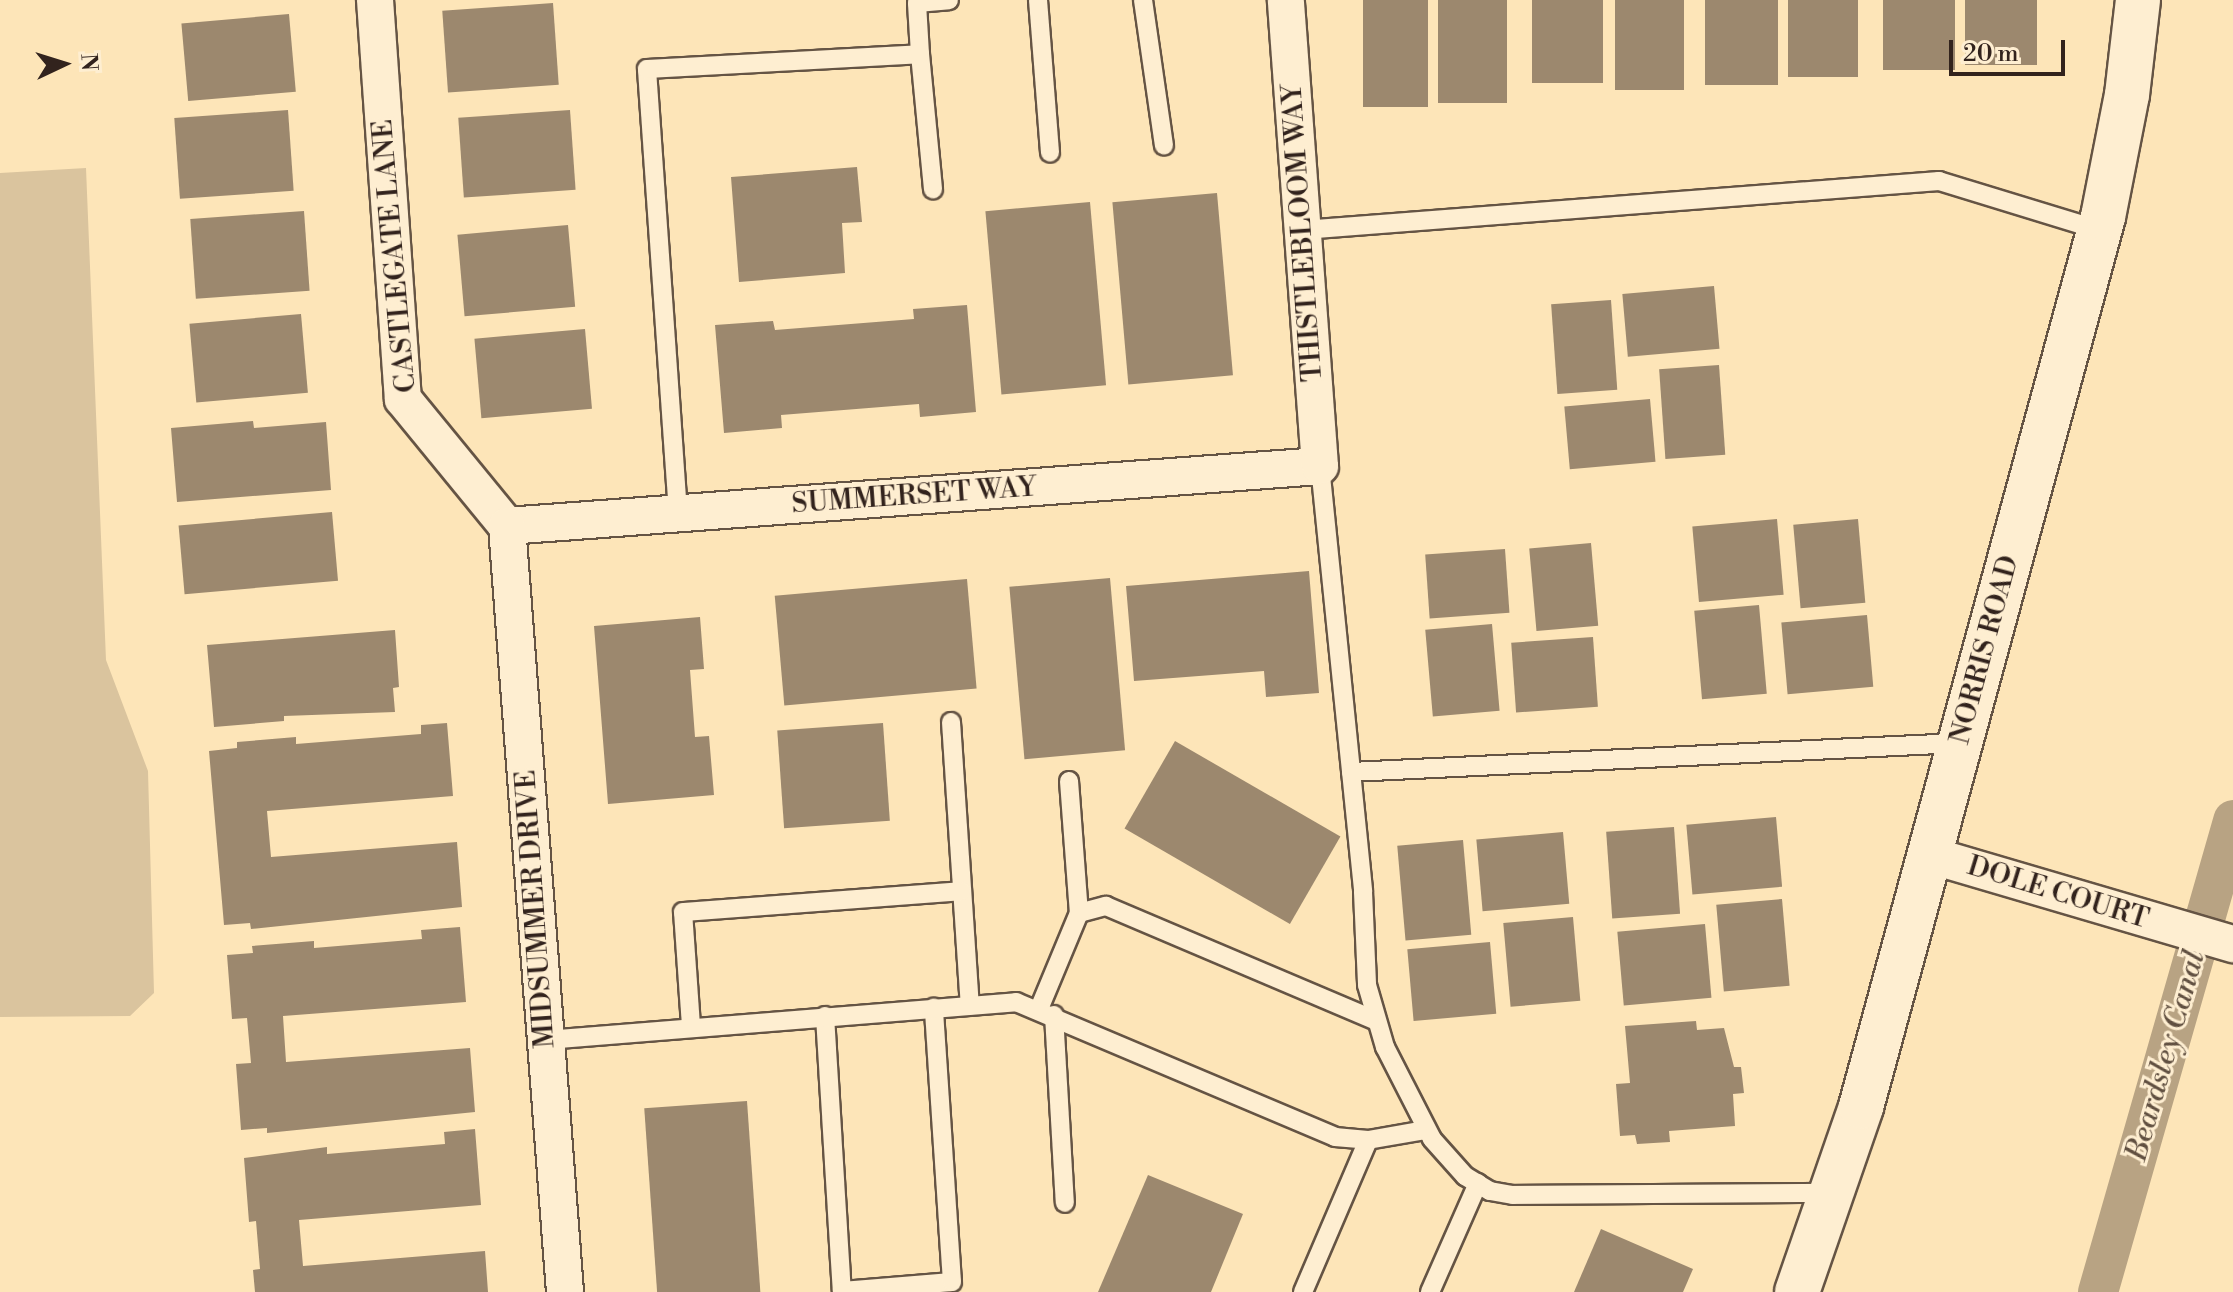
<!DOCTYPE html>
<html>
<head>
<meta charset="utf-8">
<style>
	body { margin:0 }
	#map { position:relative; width:2233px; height:1292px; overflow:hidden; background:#fde5b8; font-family:"Libre Bodoni",serif }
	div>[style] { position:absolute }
	.green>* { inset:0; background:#dac49e }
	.canal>* { height:40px; margin:-20px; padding:0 20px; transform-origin:20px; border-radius:20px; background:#b8a383 }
	.building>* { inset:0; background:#9c886e; transform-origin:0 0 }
	.roads { filter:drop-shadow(2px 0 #655444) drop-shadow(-2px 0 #655444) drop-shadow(0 2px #655444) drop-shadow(0 -2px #655444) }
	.lane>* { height:18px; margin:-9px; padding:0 9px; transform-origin:9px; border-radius:9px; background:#feeed1 }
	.street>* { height:36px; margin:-18px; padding:0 18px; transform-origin:18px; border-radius:18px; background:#feeed1 }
	.secondary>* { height:44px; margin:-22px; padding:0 22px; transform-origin:22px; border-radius:22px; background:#feeed1 }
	span { translate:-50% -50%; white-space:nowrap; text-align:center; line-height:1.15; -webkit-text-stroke:6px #feeed1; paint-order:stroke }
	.street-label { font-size:28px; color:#32231d }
	.water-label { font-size:30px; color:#615041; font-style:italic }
	.north { position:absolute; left:24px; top:24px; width:80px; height:80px; -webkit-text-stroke:6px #feeed1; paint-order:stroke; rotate:86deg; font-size:22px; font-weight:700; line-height:32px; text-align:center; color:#32231d }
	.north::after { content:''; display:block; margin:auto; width:28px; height:36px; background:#32231d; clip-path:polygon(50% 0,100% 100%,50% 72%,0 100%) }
	.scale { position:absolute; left:1949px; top:40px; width:116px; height:36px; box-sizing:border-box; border:4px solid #32231d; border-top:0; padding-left:10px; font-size:24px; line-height:28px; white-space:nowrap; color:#32231d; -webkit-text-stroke:6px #feeed1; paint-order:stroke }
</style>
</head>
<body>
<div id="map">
	<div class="green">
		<div style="clip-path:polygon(86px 168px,106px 660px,148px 771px,154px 993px,130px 1016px,0 1017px,0 173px)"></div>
	</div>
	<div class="canal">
		<div style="left:2098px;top:1292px;width:491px;rotate:-74deg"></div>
	</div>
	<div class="building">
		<div style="left:1363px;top:0;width:65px;height:107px"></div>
		<div style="left:1438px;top:0;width:69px;height:103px"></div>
		<div style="left:1532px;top:0;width:71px;height:83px"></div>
		<div style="left:1615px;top:0;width:69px;height:90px"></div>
		<div style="left:1705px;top:0;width:73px;height:85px"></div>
		<div style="left:1788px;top:0;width:70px;height:77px"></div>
		<div style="left:1883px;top:0;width:72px;height:70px"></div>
		<div style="left:1965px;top:0;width:72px;height:65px"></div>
		<div style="left:553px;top:3px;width:82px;height:111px;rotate:86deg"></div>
		<div style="left:289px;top:14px;width:78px;height:108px;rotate:85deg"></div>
		<div style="left:288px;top:110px;width:81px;height:114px;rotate:86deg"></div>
		<div style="left:570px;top:110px;width:80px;height:112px;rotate:86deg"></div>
		<div style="clip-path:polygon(857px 167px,862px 222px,842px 223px,845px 273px,739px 282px,731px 177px)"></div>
		<div style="left:1217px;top:193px;width:183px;height:105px;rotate:85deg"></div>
		<div style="left:1090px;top:202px;width:184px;height:105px;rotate:85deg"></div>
		<div style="left:304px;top:211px;width:80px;height:114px;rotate:86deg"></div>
		<div style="left:568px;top:225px;width:82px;height:111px;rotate:85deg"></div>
		<div style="left:1714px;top:286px;width:63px;height:92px;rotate:85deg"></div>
		<div style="left:1611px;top:300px;width:90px;height:60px;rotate:86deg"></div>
		<div style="clip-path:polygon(967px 305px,976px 412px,920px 417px,919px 404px,781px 415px,782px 428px,724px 433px,715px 325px,773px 321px,775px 330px,914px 319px,913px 309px)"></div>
		<div style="left:301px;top:314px;width:79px;height:112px;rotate:85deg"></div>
		<div style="left:585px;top:329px;width:80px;height:111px;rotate:85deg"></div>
		<div style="left:1719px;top:365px;width:90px;height:60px;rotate:86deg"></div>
		<div style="left:1650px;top:399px;width:63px;height:86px;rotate:85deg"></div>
		<div style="clip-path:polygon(253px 421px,254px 428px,326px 422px,331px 490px,177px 502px,171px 428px)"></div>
		<div style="left:332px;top:512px;width:69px;height:154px;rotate:85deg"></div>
		<div style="left:1777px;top:519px;width:76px;height:85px;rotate:85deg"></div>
		<div style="left:1858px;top:519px;width:84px;height:65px;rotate:85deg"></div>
		<div style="left:1591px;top:543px;width:83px;height:62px;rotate:85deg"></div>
		<div style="left:1505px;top:549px;width:64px;height:80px;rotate:86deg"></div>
		<div style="clip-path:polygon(1309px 571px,1319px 693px,1266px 697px,1264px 671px,1134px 681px,1126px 586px)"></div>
		<div style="left:1110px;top:578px;width:173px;height:101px;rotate:85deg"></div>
		<div style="left:967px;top:579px;width:110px;height:193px;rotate:85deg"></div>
		<div style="left:1759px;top:605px;width:89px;height:65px;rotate:85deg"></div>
		<div style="left:1867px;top:615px;width:72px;height:86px;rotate:85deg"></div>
		<div style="clip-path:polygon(700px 617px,704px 669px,690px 670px,695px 737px,709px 736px,714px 795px,608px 804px,594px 626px)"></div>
		<div style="left:1492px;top:624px;width:87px;height:67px;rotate:85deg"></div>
		<div style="clip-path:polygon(395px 630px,399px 687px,393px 688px,395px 712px,284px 716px,284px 721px,214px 727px,207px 645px)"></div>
		<div style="left:1593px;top:637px;width:70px;height:82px;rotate:86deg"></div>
		<div style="clip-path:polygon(447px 723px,453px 796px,267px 811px,271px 857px,457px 842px,462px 907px,251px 929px,250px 923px,224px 925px,209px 751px,237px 748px,237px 742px,296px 737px,296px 744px,421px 734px,421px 725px)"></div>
		<div style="left:883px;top:723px;width:98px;height:106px;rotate:86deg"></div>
		<div style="left:1175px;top:741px;width:191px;height:101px;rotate:30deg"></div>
		<div style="left:1776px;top:817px;width:70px;height:90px;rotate:85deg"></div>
		<div style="left:1674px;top:827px;width:87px;height:68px;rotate:86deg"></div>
		<div style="left:1563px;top:832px;width:72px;height:87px;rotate:85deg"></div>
		<div style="left:1463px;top:840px;width:95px;height:66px;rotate:85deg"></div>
		<div style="left:1782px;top:899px;width:87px;height:66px;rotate:85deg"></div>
		<div style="left:1573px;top:917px;width:84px;height:70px;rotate:85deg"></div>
		<div style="left:1705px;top:924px;width:74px;height:88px;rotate:85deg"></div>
		<div style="clip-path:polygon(460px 927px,466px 1002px,283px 1016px,286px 1062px,470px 1048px,475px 1112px,267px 1133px,267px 1128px,241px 1130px,236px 1064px,251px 1063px,247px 1018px,232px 1019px,227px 955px,253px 953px,252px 946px,314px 941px,314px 948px,422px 939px,421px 930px)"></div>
		<div style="left:1490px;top:942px;width:72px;height:83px;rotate:85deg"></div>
		<div style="clip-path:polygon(1696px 1021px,1697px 1030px,1724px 1028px,1734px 1067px,1741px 1067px,1744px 1093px,1733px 1094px,1735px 1126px,1669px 1131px,1670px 1142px,1637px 1144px,1635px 1135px,1620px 1136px,1616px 1084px,1630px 1083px,1625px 1026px)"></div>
		<div style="left:747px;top:1101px;width:192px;height:103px;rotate:86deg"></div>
		<div style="clip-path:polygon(475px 1129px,481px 1205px,299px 1220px,303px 1266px,485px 1251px,488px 1292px,255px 1292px,253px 1270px,260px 1269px,256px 1221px,249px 1222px,244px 1158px,327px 1147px,327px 1154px,445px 1144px,444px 1132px)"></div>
		<div style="clip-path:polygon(1148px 1175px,1243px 1214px,1211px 1292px,1098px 1292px)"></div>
		<div style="clip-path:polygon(1601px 1229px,1693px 1269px,1683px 1292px,1574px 1292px)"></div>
	</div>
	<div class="roads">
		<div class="lane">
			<div style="left:1038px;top:0;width:153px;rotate:85.5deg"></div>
			<div style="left:1143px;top:0;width:147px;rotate:81.8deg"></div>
			<div style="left:920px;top:54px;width:136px;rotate:84.5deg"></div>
			<div style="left:1303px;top:230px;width:638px;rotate:-4.41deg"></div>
			<div style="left:1939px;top:181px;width:167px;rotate:17deg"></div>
			<div style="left:1320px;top:466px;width:428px;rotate:84.2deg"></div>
			<div style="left:1363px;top:892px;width:93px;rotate:87.5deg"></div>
			<div style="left:1367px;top:985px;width:65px;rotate:73.8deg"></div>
			<div style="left:1385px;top:1047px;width:103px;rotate:62.9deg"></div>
			<div style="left:1432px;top:1139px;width:50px;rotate:48.3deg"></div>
			<div style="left:1465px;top:1176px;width:29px;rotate:31deg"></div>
			<div style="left:1490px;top:1191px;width:23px;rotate:10deg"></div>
			<div style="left:1513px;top:1195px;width:317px;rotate:-0.4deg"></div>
			<div style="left:678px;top:513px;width:445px;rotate:-94deg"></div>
			<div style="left:647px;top:69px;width:273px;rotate:-3.1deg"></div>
			<div style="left:920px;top:54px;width:51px;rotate:-93.4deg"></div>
			<div style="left:917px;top:3px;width:32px;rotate:-5deg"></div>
			<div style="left:951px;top:722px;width:284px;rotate:86.2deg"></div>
			<div style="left:1351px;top:772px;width:609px;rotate:-2.73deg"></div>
			<div style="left:1069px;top:781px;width:132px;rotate:85.7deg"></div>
			<div style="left:1039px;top:1009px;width:104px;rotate:-67.4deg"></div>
			<div style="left:1079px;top:913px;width:28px;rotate:-15deg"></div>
			<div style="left:1106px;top:906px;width:292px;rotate:23deg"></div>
			<div style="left:1054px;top:1015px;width:188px;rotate:86.7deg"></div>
			<div style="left:825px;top:1016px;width:276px;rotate:86.5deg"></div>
			<div style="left:842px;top:1291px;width:110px;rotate:-4.7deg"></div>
			<div style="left:952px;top:1282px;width:275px;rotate:-93.8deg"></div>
			<div style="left:691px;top:1026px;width:114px;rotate:-94deg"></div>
			<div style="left:683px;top:912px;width:279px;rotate:-4.3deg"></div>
			<div style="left:546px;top:1040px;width:472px;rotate:-4.6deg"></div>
			<div style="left:1016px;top:1002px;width:346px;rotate:22.9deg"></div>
			<div style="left:1335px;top:1137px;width:33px;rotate:5deg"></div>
			<div style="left:1368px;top:1140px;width:59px;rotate:-9.8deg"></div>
			<div style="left:1303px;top:1292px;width:165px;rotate:-66.8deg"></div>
			<div style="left:1430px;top:1292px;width:119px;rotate:-66.2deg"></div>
		</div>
		<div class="street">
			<div style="left:375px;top:0;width:400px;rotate:86deg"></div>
			<div style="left:403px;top:399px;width:164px;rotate:50.7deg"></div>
			<div style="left:507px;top:526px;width:815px;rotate:-4.22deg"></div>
			<div style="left:1320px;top:466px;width:467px;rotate:-94.2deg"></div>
			<div style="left:507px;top:526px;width:768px;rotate:85.67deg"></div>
			<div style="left:1930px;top:855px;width:316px;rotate:16.4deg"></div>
		</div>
		<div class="secondary">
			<div style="left:1797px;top:1292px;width:196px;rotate:-70.9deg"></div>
			<div style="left:1861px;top:1107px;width:922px;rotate:-74.79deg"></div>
			<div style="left:2103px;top:217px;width:124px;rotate:-78.9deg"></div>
			<div style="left:2127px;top:95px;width:96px;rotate:-83.4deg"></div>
		</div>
	</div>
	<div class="street-label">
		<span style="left:1303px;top:233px;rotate:-94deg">THISTLEBLOOM WAY</span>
		<span style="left:395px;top:256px;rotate:-95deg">CASTLEGATE LANE</span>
		<span style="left:914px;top:496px;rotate:-4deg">SUMMERSET WAY</span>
		<span style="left:1985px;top:650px;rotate:-75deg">NORRIS ROAD</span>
		<span style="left:2058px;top:893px;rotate:17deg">DOLE COURT</span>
		<span style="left:536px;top:909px;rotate:-94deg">MIDSUMMER DRIVE</span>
	</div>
	<div class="water-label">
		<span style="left:2166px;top:1056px;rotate:-74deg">Beardsley Canal</span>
	</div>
	<div class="north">N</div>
	<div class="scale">20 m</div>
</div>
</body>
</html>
